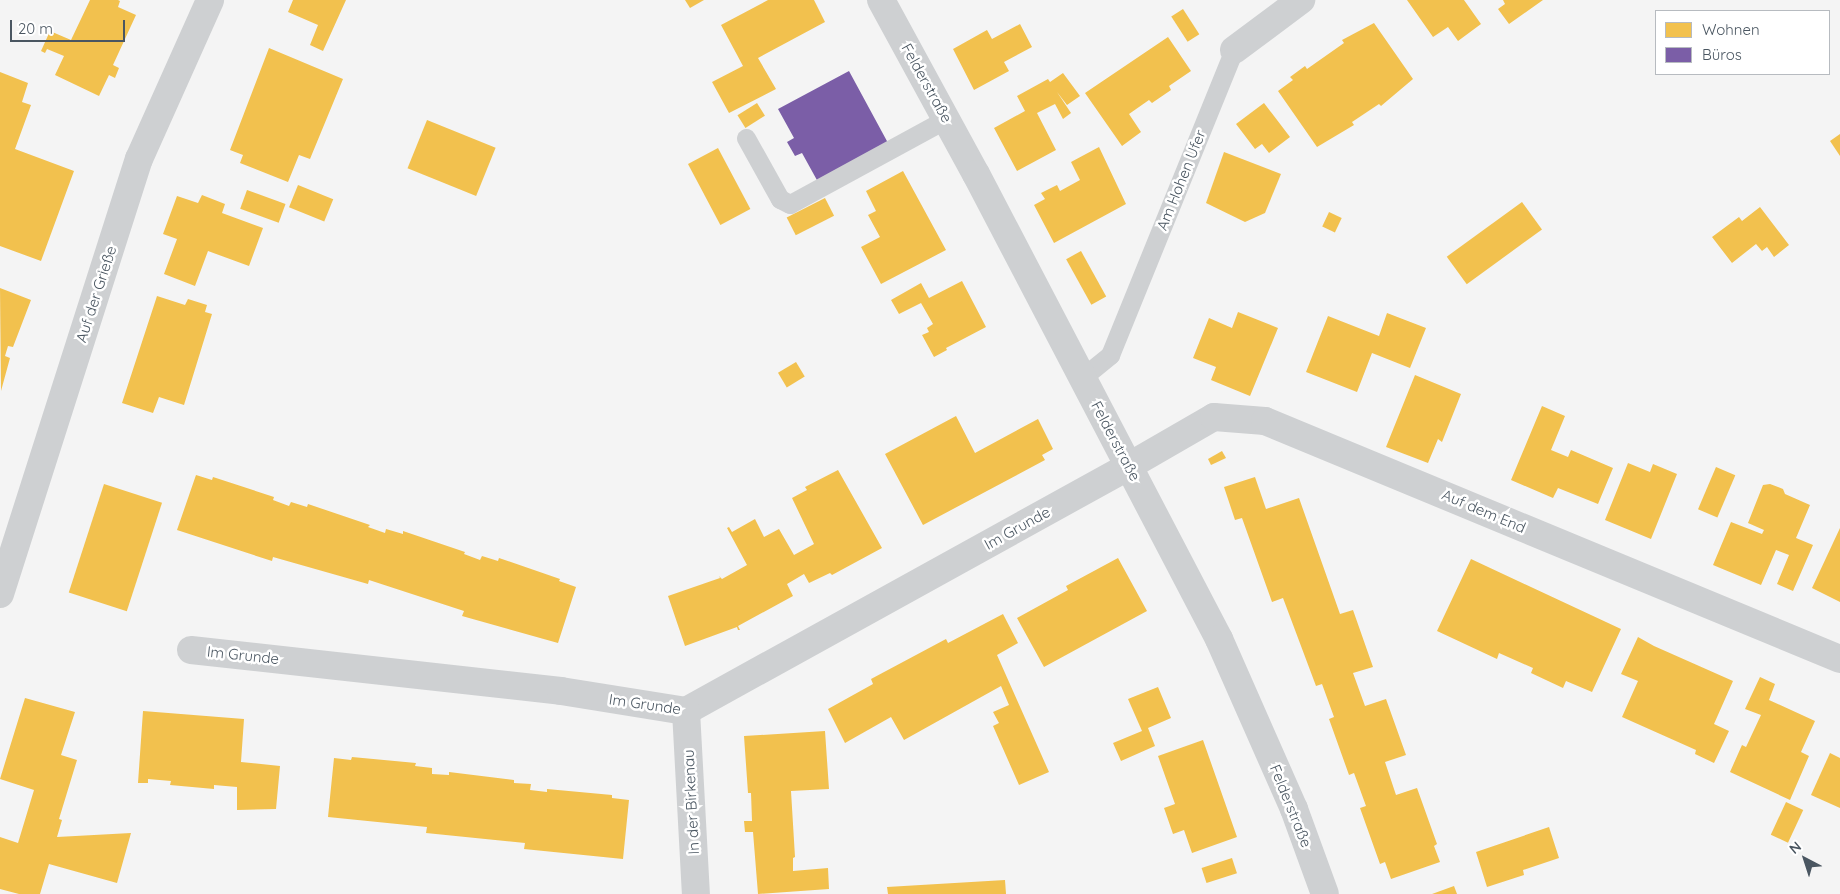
<!DOCTYPE html>
<html>
<head>
<meta charset="utf-8">
<style>
	body { margin:0 }
	#map { position:relative; width:1840px; height:894px; overflow:hidden; background:#f4f4f4; font-family:Quicksand,sans-serif }
	div>[style] { position:absolute }
	.homes>* { inset:0; background:#f2c14e; transform-origin:0 0 }
	.offices>* { inset:0; background:#7b5ea7 }
	.lane>* { height:19px; margin:-9.5px; padding:0 9.5px; transform-origin:9.5px; border-radius:9.5px; background:#ced0d2 }
	.street>* { height:28px; margin:-14px; padding:0 14px; transform-origin:14px; border-radius:14px; background:#ced0d2 }
	span { translate:-50% -50%; white-space:nowrap; text-align:center; line-height:1.15; -webkit-text-stroke:5px #fff; paint-order:stroke }
	.street-label { font-size:15px; color:#4a5661 }
	.legend { position:absolute; left:1655px; top:10px; width:175px; height:65px; box-sizing:border-box; background:#fff; border:1px solid #b7bbc0; margin:0; padding:6px 9px; list-style:none; font-size:15px; color:#4a5661 }
	.legend li { display:flex; align-items:center; gap:10px; height:25px }
	.legend b { width:25px; border:1px solid #b7bbc0 }
	.north { position:absolute; left:1780px; top:834px; width:50px; height:50px; -webkit-text-stroke:4px #fff; paint-order:stroke; rotate:320deg; font-size:14px; font-weight:700; line-height:20px; text-align:center; color:#4a5661 }
	.north::after { content:''; display:block; margin:auto; width:18px; height:22px; background:#4a5661; clip-path:polygon(50% 0,100% 100%,50% 72%,0 100%) }
	.scale { position:absolute; left:10px; top:20px; width:115px; height:22px; box-sizing:border-box; border:2px solid #4a5661; border-top:0; padding-left:6px; font-size:15px; line-height:18px; white-space:nowrap; color:#4a5661; -webkit-text-stroke:4px #fff; paint-order:stroke }
</style>
</head>
<body>
<div id="map">
	<div class="homes">
		<div style="clip-path:polygon(90px 0,118px 0,120px 1px,118px 7px,136px 15px,113px 65px,119px 68px,115px 78px,109px 75px,99px 96px,55px 75px,64px 56px,47px 49px,45px 53px,41px 51px,50px 31px,71px 40px)"></div>
		<div style="clip-path:polygon(293px 0,346px 0,323px 51px,310px 45px,318px 25px,288px 12px)"></div>
		<div style="clip-path:polygon(685px 0,704px 0,690px 8px)"></div>
		<div style="clip-path:polygon(768px 0,814px 0,825px 22px,758px 58px,776px 89px,729px 113px,712px 82px,743px 66px,721px 25px)"></div>
		<div style="clip-path:polygon(1407px 0,1464px 0,1481px 24px,1458px 41px,1448px 27px,1433px 37px)"></div>
		<div style="clip-path:polygon(1503px 0,1543px 0,1509px 24px,1498px 9px,1505px 4px)"></div>
		<div style="left:1183px;top:9px;width:30px;height:14px;rotate:57deg"></div>
		<div style="clip-path:polygon(1374px 23px,1413px 79px,1381px 106px,1379px 104px,1352px 122px,1354px 125px,1317px 147px,1278px 91px,1293px 80px,1290px 77px,1305px 66px,1307px 69px,1344px 43px,1342px 40px)"></div>
		<div style="clip-path:polygon(1020px 24px,1032px 47px,1004px 62px,1009px 71px,974px 90px,953px 49px,987px 30px,992px 39px)"></div>
		<div style="clip-path:polygon(1168px 37px,1191px 71px,1169px 86px,1171px 90px,1152px 103px,1149px 100px,1129px 114px,1141px 132px,1122px 146px,1085px 93px)"></div>
		<div style="clip-path:polygon(269px 48px,343px 79px,310px 159px,299px 155px,288px 182px,240px 163px,243px 155px,230px 150px)"></div>
		<div style="clip-path:polygon(0 72px,28px 83px,22px 102px,31px 105px,15px 149px,74px 171px,41px 261px,0 246px)"></div>
		<div style="clip-path:polygon(1063px 73px,1080px 96px,1067px 105px,1057px 92px,1071px 113px,1063px 119px,1055px 104px,1037px 113px,1056px 150px,1017px 171px,994px 128px,1025px 111px,1017px 96px,1048px 79px,1050px 82px)"></div>
		<div style="left:757px;top:103px;width:15px;height:23px;rotate:58deg"></div>
		<div style="clip-path:polygon(1264px 103px,1290px 137px,1269px 153px,1262px 144px,1255px 149px,1236px 124px)"></div>
		<div style="left:427px;top:120px;width:74px;height:52px;rotate:22deg"></div>
		<div style="clip-path:polygon(1840px 134px,1840px 156px,1830px 141px)"></div>
		<div style="clip-path:polygon(1099px 147px,1126px 204px,1054px 243px,1034px 205px,1045px 199px,1041px 193px,1057px 185px,1060px 191px,1080px 180px,1071px 162px)"></div>
		<div style="left:718px;top:148px;width:69px;height:34px;rotate:62deg"></div>
		<div style="clip-path:polygon(1224px 152px,1281px 174px,1265px 213px,1245px 222px,1206px 203px)"></div>
		<div style="clip-path:polygon(903px 171px,946px 250px,881px 284px,861px 247px,880px 237px,868px 215px,876px 211px,866px 191px)"></div>
		<div style="left:298px;top:185px;width:38px;height:24px;rotate:22deg"></div>
		<div style="left:247px;top:190px;width:41px;height:20px;rotate:20deg"></div>
		<div style="clip-path:polygon(202px 195px,225px 204px,222px 213px,263px 228px,249px 266px,208px 251px,195px 286px,164px 274px,177px 239px,163px 234px,177px 196px,198px 203px)"></div>
		<div style="left:825px;top:198px;width:20px;height:43px;rotate:63deg"></div>
		<div style="left:1522px;top:202px;width:34px;height:93px;rotate:54deg"></div>
		<div style="clip-path:polygon(1760px 207px,1789px 245px,1774px 257px,1767px 247px,1762px 251px,1756px 244px,1732px 263px,1712px 237px,1739px 217px,1742px 221px)"></div>
		<div style="left:1329px;top:212px;width:14px;height:16px;rotate:25deg"></div>
		<div style="left:1081px;top:251px;width:52px;height:17px;rotate:61deg"></div>
		<div style="clip-path:polygon(962px 281px,986px 327px,946px 348px,947px 350px,934px 357px,922px 335px,929px 332px,927px 328px,933px 324px,921px 303px,899px 314px,891px 300px,921px 283px,929px 298px)"></div>
		<div style="clip-path:polygon(0 288px,31px 300px,13px 347px,8px 346px,5px 356px,10px 358px,1px 391px)"></div>
		<div style="clip-path:polygon(157px 296px,185px 305px,188px 299px,207px 305px,205px 312px,212px 314px,184px 405px,159px 397px,153px 413px,122px 403px)"></div>
		<div style="clip-path:polygon(1238px 312px,1278px 328px,1250px 396px,1211px 380px,1216px 367px,1193px 358px,1209px 318px,1232px 328px)"></div>
		<div style="clip-path:polygon(1387px 313px,1426px 328px,1410px 368px,1372px 353px,1357px 392px,1306px 372px,1328px 316px,1379px 336px)"></div>
		<div style="left:796px;top:362px;width:17px;height:21px;rotate:59deg"></div>
		<div style="clip-path:polygon(1415px 375px,1461px 394px,1442px 442px,1438px 439px,1428px 463px,1386px 447px)"></div>
		<div style="clip-path:polygon(1542px 406px,1565px 416px,1551px 450px,1568px 457px,1571px 450px,1613px 468px,1598px 504px,1558px 488px,1553px 498px,1511px 480px)"></div>
		<div style="clip-path:polygon(956px 416px,975px 453px,1038px 419px,1053px 449px,1042px 455px,1045px 460px,923px 525px,885px 454px)"></div>
		<div style="clip-path:polygon(1222px 451px,1226px 458px,1211px 465px,1208px 459px)"></div>
		<div style="clip-path:polygon(1628px 463px,1650px 472px,1653px 464px,1677px 474px,1651px 539px,1605px 520px)"></div>
		<div style="left:1716px;top:467px;width:21px;height:46px;rotate:23deg"></div>
		<div style="clip-path:polygon(838px 470px,882px 548px,832px 575px,830px 573px,809px 583px,804px 574px,787px 584px,793px 596px,738px 626px,740px 630px,738px 630px,737px 627px,685px 646px,668px 596px,720px 578px,719px 576px,722px 579px,747px 565px,727px 528px,729px 527px,732px 532px,755px 519px,764px 537px,779px 529px,794px 555px,814px 544px,792px 498px,807px 490px,805px 487px)"></div>
		<div style="clip-path:polygon(196px 475px,212px 480px,213px 477px,274px 497px,273px 500px,289px 506px,291px 502px,307px 507px,308px 504px,370px 525px,368px 527px,385px 533px,386px 529px,403px 534px,403px 531px,465px 552px,464px 554px,480px 560px,482px 556px,498px 561px,499px 558px,560px 579px,559px 581px,576px 587px,558px 643px,462px 616px,464px 611px,369px 580px,368px 584px,273px 557px,272px 561px,177px 530px)"></div>
		<div style="clip-path:polygon(1255px 477px,1266px 509px,1299px 498px,1340px 614px,1353px 610px,1373px 667px,1353px 673px,1365px 706px,1386px 699px,1406px 755px,1385px 762px,1396px 795px,1417px 788px,1437px 844px,1434px 846px,1440px 862px,1391px 879px,1385px 862px,1380px 864px,1360px 808px,1366px 806px,1354px 773px,1349px 775px,1329px 719px,1334px 717px,1322px 684px,1316px 686px,1283px 598px,1272px 602px,1242px 518px,1235px 520px,1224px 487px)"></div>
		<div style="left:104px;top:484px;width:61px;height:114px;rotate:18deg"></div>
		<div style="clip-path:polygon(1770px 484px,1783px 489px,1785px 494px,1810px 505px,1796px 538px,1813px 545px,1793px 591px,1777px 584px,1789px 555px,1776px 550px,1761px 585px,1713px 565px,1731px 522px,1762px 534px,1764px 530px,1748px 523px,1763px 485px)"></div>
		<div style="clip-path:polygon(1840px 528px,1840px 602px,1812px 588px)"></div>
		<div style="clip-path:polygon(1118px 558px,1147px 611px,1044px 667px,1017px 618px,1068px 590px,1066px 586px)"></div>
		<div style="clip-path:polygon(1471px 559px,1621px 629px,1592px 692px,1566px 681px,1563px 688px,1531px 673px,1533px 668px,1499px 653px,1497px 659px,1437px 631px)"></div>
		<div style="clip-path:polygon(1003px 614px,1018px 643px,997px 655px,1049px 772px,1019px 785px,993px 726px,999px 723px,993px 712px,1009px 705px,1001px 686px,904px 740px,891px 717px,845px 743px,828px 709px,873px 684px,871px 679px,946px 639px,948px 643px)"></div>
		<div style="clip-path:polygon(1638px 637px,1654px 646px,1733px 681px,1714px 724px,1729px 731px,1714px 763px,1695px 754px,1696px 750px,1622px 717px,1638px 681px,1621px 674px)"></div>
		<div style="clip-path:polygon(1760px 677px,1775px 684px,1769px 700px,1815px 721px,1801px 752px,1809px 756px,1790px 800px,1730px 772px,1742px 745px,1746px 747px,1761px 715px,1745px 709px)"></div>
		<div style="clip-path:polygon(1158px 687px,1171px 718px,1148px 728px,1155px 746px,1121px 761px,1113px 743px,1142px 731px,1128px 699px)"></div>
		<div style="clip-path:polygon(25px 698px,75px 712px,61px 755px,77px 760px,59px 819px,62px 820px,57px 837px,131px 833px,117px 883px,49px 864px,40px 894px,19px 894px,0 889px,0 837px,18px 843px,34px 790px,0 779px)"></div>
		<div style="clip-path:polygon(143px 711px,244px 719px,241px 762px,280px 766px,276px 809px,237px 810px,237px 787px,214px 785px,214px 789px,170px 785px,171px 781px,148px 779px,148px 783px,138px 783px)"></div>
		<div style="clip-path:polygon(825px 731px,829px 789px,791px 791px,795px 857px,793px 858px,793px 871px,828px 868px,829px 889px,758px 894px,753px 832px,745px 832px,744px 821px,752px 821px,751px 793px,748px 793px,744px 736px)"></div>
		<div style="clip-path:polygon(1203px 740px,1237px 837px,1192px 853px,1184px 830px,1173px 834px,1164px 808px,1175px 804px,1158px 756px)"></div>
		<div style="clip-path:polygon(1830px 753px,1840px 758px,1840px 808px,1811px 795px)"></div>
		<div style="clip-path:polygon(352px 757px,416px 763px,415px 766px,432px 768px,432px 774px,449px 775px,449px 772px,514px 780px,514px 783px,531px 784px,530px 790px,547px 792px,547px 789px,612px 795px,612px 798px,629px 800px,623px 859px,524px 849px,525px 843px,426px 833px,427px 827px,328px 817px,334px 758px,351px 760px)"></div>
		<div style="left:1786px;top:802px;width:19px;height:36px;rotate:25deg"></div>
		<div style="clip-path:polygon(1549px 827px,1559px 858px,1523px 870px,1524px 875px,1487px 887px,1476px 852px)"></div>
		<div style="left:1232px;top:858px;width:16px;height:32px;rotate:72deg"></div>
		<div style="clip-path:polygon(1005px 880px,1006px 894px,888px 894px,887px 887px)"></div>
		<div style="clip-path:polygon(1454px 886px,1457px 894px,1432px 894px)"></div>
	</div>
	<div class="offices">
		<div style="clip-path:polygon(849px 71px,888px 143px,818px 182px,802px 153px,795px 156px,787px 142px,794px 138px,778px 109px)"></div>
	</div>
	<div class="lane">
		<div style="left:746px;top:138px;width:70px;rotate:60.9deg"></div>
		<div style="left:780px;top:199px;width:11px;rotate:27deg"></div>
		<div style="left:790px;top:204px;width:178px;rotate:-28.6deg"></div>
		<div style="left:1083px;top:377px;width:35px;rotate:-39deg"></div>
		<div style="left:1110px;top:355px;width:329px;rotate:-67.9deg"></div>
	</div>
	<div class="street">
		<div style="left:881px;top:0;width:198px;rotate:61.4deg"></div>
		<div style="left:976px;top:174px;width:525px;rotate:62.41deg"></div>
		<div style="left:1219px;top:639px;width:186px;rotate:66.2deg"></div>
		<div style="left:1294px;top:809px;width:90px;rotate:70deg"></div>
		<div style="left:1234px;top:50px;width:84px;rotate:-36.7deg"></div>
		<div style="left:0;top:594px;width:457px;rotate:-72.3deg"></div>
		<div style="left:139px;top:159px;width:174px;rotate:-65.9deg"></div>
		<div style="left:191px;top:650px;width:372px;rotate:6.3deg"></div>
		<div style="left:561px;top:691px;width:127px;rotate:9.1deg"></div>
		<div style="left:686px;top:711px;width:506px;rotate:-28.94deg"></div>
		<div style="left:1129px;top:466px;width:98px;rotate:-30deg"></div>
		<div style="left:1214px;top:417px;width:51px;rotate:4.5deg"></div>
		<div style="left:1265px;top:421px;width:622px;rotate:22.49deg"></div>
		<div style="left:686px;top:711px;width:183px;rotate:86.9deg"></div>
	</div>
	<div class="street-label">
		<span style="left:927px;top:83px;rotate:61deg">Felderstraße</span>
		<span style="left:1181px;top:180px;rotate:-68deg">Am Hohen Ufer</span>
		<span style="left:96px;top:294px;rotate:-72deg">Auf der Grieße</span>
		<span style="left:1116px;top:441px;rotate:62deg">Felderstraße</span>
		<span style="left:1484px;top:511px;rotate:23deg">Auf dem End</span>
		<span style="left:1017px;top:528px;rotate:-29deg">Im Grunde</span>
		<span style="left:243px;top:655px;rotate:6deg">Im Grunde</span>
		<span style="left:645px;top:704px;rotate:8deg">Im Grunde</span>
		<span style="left:691px;top:802px;rotate:-93deg">In der Birkenau</span>
		<span style="left:1291px;top:806px;rotate:68deg">Felderstraße</span>
	</div>
	<ul class="legend">
	<li><b style="height:14px;background:#f2c14e"></b>Wohnen</li>
	<li><b style="height:14px;background:#7b5ea7"></b>Büros</li>
	</ul>
	<div class="north">N</div>
	<div class="scale">20 m</div>
</div>
</body>
</html>
